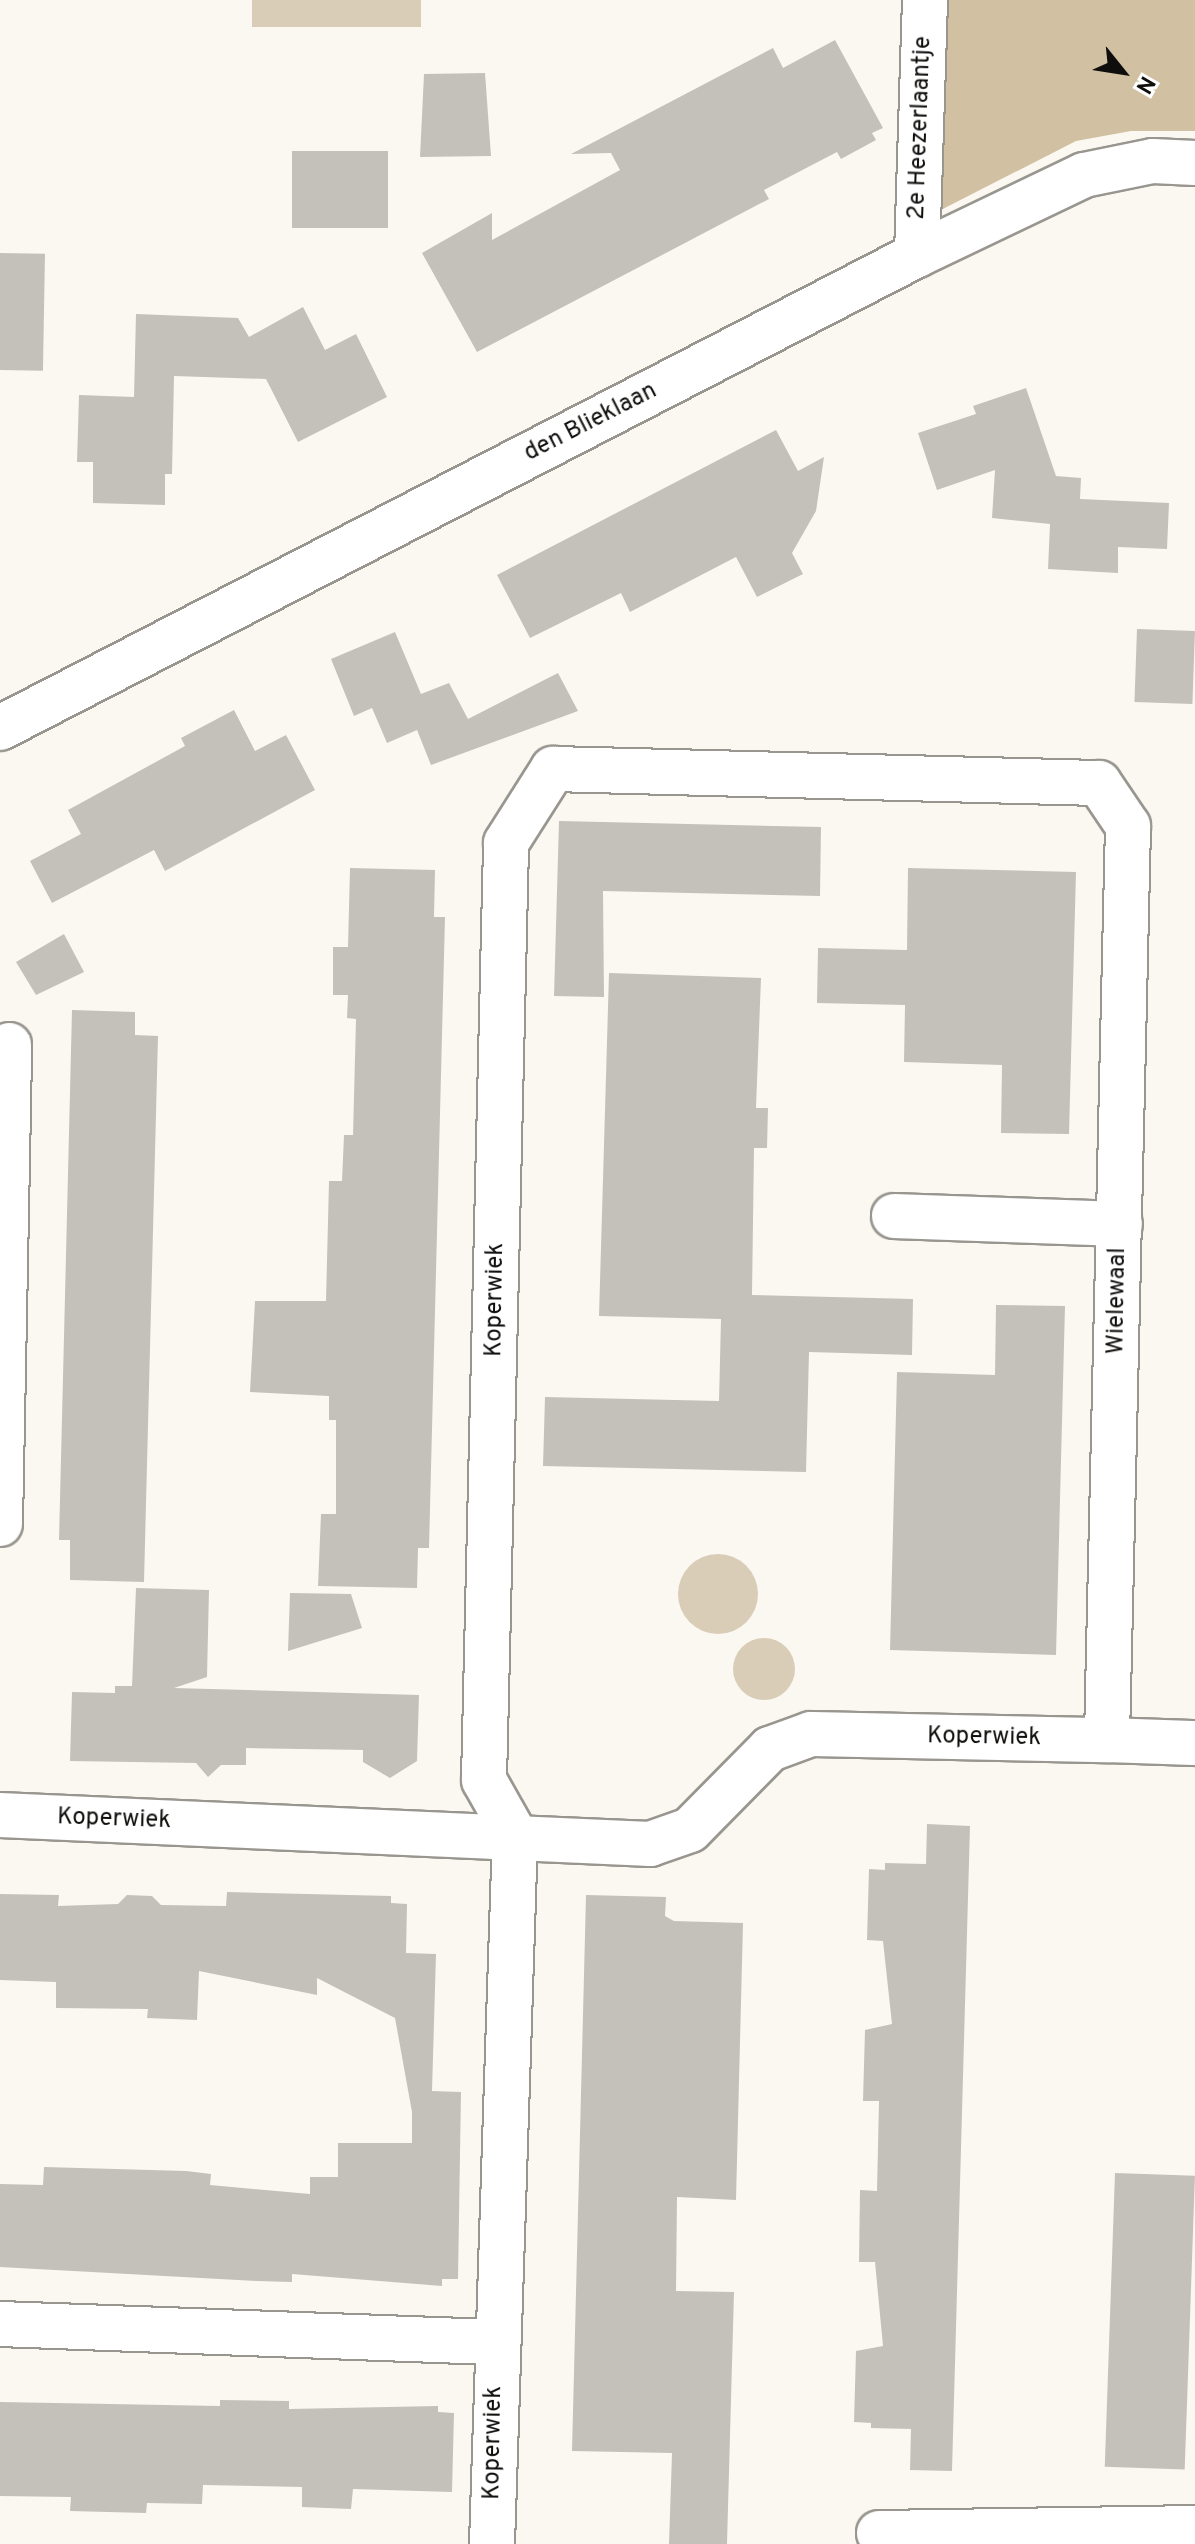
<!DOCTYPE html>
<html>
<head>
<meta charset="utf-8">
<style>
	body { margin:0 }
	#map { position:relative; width:1195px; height:2544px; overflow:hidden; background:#fbf8f1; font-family:Overpass,sans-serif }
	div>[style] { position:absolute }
	.green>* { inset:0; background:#d9cdb8; transform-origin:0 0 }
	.round { border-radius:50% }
	.forest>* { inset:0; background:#d1c0a2 }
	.building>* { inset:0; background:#c4c1bb; transform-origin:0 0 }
	.roads { filter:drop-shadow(2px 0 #999690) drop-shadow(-2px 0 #999690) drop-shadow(0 2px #999690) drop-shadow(0 -2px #999690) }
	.minor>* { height:44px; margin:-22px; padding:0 22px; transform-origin:22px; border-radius:22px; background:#fff }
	span { translate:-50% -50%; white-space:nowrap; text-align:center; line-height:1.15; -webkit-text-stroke:8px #fff; paint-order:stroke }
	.street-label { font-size:24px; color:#0f0e0c }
	.north { position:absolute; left:1083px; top:32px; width:80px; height:80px; -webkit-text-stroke:6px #fff; paint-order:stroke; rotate:120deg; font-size:22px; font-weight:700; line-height:32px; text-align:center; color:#0f0e0c }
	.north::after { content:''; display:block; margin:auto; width:28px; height:36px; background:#0f0e0c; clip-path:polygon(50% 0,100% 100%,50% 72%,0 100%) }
</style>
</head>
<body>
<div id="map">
	<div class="green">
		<div style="left:252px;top:0;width:169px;height:27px"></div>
		<div class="round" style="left:678px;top:1554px;width:80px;height:80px"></div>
		<div class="round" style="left:733px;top:1638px;width:62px;height:62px"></div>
	</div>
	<div class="forest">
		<div style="clip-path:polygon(934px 0,1195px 0,1195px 131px,1131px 131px,1076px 141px,933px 214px)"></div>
	</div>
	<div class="building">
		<div style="clip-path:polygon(835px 40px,883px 128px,872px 133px,876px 140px,841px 159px,837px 152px,764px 190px,769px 199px,477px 352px,422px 253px,492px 213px,492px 240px,620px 170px,611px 153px,571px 154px,773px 48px,783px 68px)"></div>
		<div style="clip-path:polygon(485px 73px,491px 156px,420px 157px,424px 74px)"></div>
		<div style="left:292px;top:151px;width:96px;height:77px"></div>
		<div style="left:0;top:253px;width:45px;height:117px;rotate:1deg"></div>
		<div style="clip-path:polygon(303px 307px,325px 350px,356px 334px,387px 397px,298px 442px,266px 379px,174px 376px,172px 474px,165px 474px,165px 505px,93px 503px,93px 462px,77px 462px,79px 395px,134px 397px,136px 314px,238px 318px,249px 337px)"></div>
		<div style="clip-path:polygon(1026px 388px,1056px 476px,1081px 478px,1080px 499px,1169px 503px,1167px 549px,1118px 547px,1118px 573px,1048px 569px,1050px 524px,992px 518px,995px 470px,937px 490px,918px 433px,976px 414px,973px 406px)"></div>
		<div style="clip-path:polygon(776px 430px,798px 471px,824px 457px,816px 511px,792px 553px,803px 574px,757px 597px,736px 557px,630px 612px,621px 593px,530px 638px,497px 575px)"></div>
		<div style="left:1137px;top:629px;width:58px;height:73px;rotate:2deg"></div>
		<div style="clip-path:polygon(395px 632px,421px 694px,449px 683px,468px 719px,558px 673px,578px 711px,431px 765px,417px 730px,387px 743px,372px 708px,354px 716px,331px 659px)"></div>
		<div style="clip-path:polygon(234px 710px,255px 751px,286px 735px,315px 790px,165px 871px,154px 850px,52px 903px,30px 861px,81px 834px,68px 810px,185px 746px,181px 738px)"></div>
		<div style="clip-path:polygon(559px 821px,821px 827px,820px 896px,603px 891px,604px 997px,554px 996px)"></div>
		<div style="clip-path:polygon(350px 868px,435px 870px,434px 917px,445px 917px,429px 1548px,418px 1548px,417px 1588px,318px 1586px,321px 1514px,336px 1514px,336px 1420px,329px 1420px,329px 1396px,250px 1392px,255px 1301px,326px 1301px,329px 1181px,342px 1181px,344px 1135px,353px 1135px,356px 1019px,347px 1018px,348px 995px,333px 995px,333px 947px,348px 947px)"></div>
		<div style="clip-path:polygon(908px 868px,1076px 872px,1069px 1134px,1001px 1133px,1002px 1065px,904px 1062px,905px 1005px,817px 1003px,818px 948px,907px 950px)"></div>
		<div style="clip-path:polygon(64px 934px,84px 972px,36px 995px,16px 962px)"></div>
		<div style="clip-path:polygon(609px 973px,761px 978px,756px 1108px,768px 1108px,767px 1148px,754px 1148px,752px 1295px,913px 1299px,912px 1355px,809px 1352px,806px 1472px,543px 1466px,545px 1397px,719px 1401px,721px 1319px,599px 1316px)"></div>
		<div style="clip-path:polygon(72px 1010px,135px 1012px,135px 1035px,158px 1036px,144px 1582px,70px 1580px,70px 1540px,59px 1540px)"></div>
		<div style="clip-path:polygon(996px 1305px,1065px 1306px,1056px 1655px,890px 1650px,897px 1372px,995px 1375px)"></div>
		<div style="clip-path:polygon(136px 1588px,209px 1590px,207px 1677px,174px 1688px,419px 1695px,417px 1761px,390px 1778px,363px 1762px,363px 1750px,246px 1748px,246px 1765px,221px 1765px,208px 1777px,196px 1763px,70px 1761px,72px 1692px,115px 1693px,115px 1686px,132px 1686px)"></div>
		<div style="clip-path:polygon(290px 1593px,351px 1594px,362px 1628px,288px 1651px)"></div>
		<div style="clip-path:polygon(927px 1824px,970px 1826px,952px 2471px,910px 2470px,911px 2429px,871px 2428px,871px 2423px,854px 2422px,856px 2351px,883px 2346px,875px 2262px,859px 2262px,860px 2190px,877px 2191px,879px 2101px,863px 2101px,865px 2030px,892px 2024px,883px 1941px,867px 1940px,869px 1869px,885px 1870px,885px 1863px,926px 1864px)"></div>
		<div style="clip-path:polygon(227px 1892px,391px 1896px,391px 1903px,407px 1904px,406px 1953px,436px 1954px,432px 2091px,461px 2092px,458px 2279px,442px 2279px,442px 2286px,292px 2274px,292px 2282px,257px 2281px,0 2267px,0 2184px,43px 2185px,44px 2167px,186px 2171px,211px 2174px,210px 2185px,310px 2194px,310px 2177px,338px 2177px,338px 2143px,412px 2143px,412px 2112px,395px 2018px,317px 1978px,317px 1995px,199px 1971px,197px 2020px,147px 2018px,148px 2009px,56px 2008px,56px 1982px,0 1980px,0 1894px,59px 1895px,58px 1906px,118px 1904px,127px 1895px,152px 1896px,161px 1905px,226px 1906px)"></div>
		<div style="clip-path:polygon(586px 1895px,666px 1897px,665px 1916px,674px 1921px,743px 1923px,736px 2200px,677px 2197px,676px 2291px,734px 2292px,727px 2544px,669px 2544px,672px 2453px,572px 2451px)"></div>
		<div style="left:1115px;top:2173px;width:80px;height:294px;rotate:2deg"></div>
		<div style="clip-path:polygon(220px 2400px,289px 2401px,289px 2409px,438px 2406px,438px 2412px,454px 2413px,452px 2492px,353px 2489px,351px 2509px,302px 2507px,302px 2487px,203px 2485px,202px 2504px,147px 2503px,146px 2513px,70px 2511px,71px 2497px,0 2496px,0 2402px,220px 2406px)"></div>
	</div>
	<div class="roads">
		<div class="minor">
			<div style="left:917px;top:255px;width:255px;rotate:-88.2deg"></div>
			<div style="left:0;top:728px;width:1032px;rotate:-27.29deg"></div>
			<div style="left:917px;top:255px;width:185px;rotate:-25.6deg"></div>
			<div style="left:1084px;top:175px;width:70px;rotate:-11.5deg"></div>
			<div style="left:1153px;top:161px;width:42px;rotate:2.7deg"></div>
			<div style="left:894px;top:1216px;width:226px;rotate:2deg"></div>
			<div style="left:0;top:1524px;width:479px;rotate:-88.9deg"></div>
			<div style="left:0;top:1815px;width:651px;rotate:2.55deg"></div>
			<div style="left:650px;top:1844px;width:42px;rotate:-19.3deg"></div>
			<div style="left:690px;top:1830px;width:114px;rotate:-45.4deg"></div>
			<div style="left:770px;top:1749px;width:44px;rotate:-20.1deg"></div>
			<div style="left:811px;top:1734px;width:296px;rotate:1.2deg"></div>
			<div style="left:0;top:2324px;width:496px;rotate:2.1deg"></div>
			<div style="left:879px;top:2533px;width:316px;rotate:-0.9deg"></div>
			<div style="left:492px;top:2544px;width:709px;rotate:-88.14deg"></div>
			<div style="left:515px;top:1835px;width:63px;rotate:-119.4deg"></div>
			<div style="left:484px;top:1780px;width:937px;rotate:-88.65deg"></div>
			<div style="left:506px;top:843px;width:88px;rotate:-57.6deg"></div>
			<div style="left:553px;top:769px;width:546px;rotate:1.47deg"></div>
			<div style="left:1099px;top:783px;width:52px;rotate:56deg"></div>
			<div style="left:1128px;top:826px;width:914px;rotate:91.32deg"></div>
			<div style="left:1107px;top:1740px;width:88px;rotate:2deg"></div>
		</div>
	</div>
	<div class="street-label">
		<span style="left:921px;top:128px;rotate:-88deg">2e Heezerlaantje</span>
		<span style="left:591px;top:423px;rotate:-27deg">den Blieklaan</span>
		<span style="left:496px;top:1300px;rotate:-89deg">Koperwiek</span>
		<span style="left:1118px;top:1301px;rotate:-89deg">Wielewaal</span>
		<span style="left:984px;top:1738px;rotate:1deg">Koperwiek</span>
		<span style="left:114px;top:1820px;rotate:2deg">Koperwiek</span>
		<span style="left:494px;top:2443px;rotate:-89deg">Koperwiek</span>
	</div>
	<div class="north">N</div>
</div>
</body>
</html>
